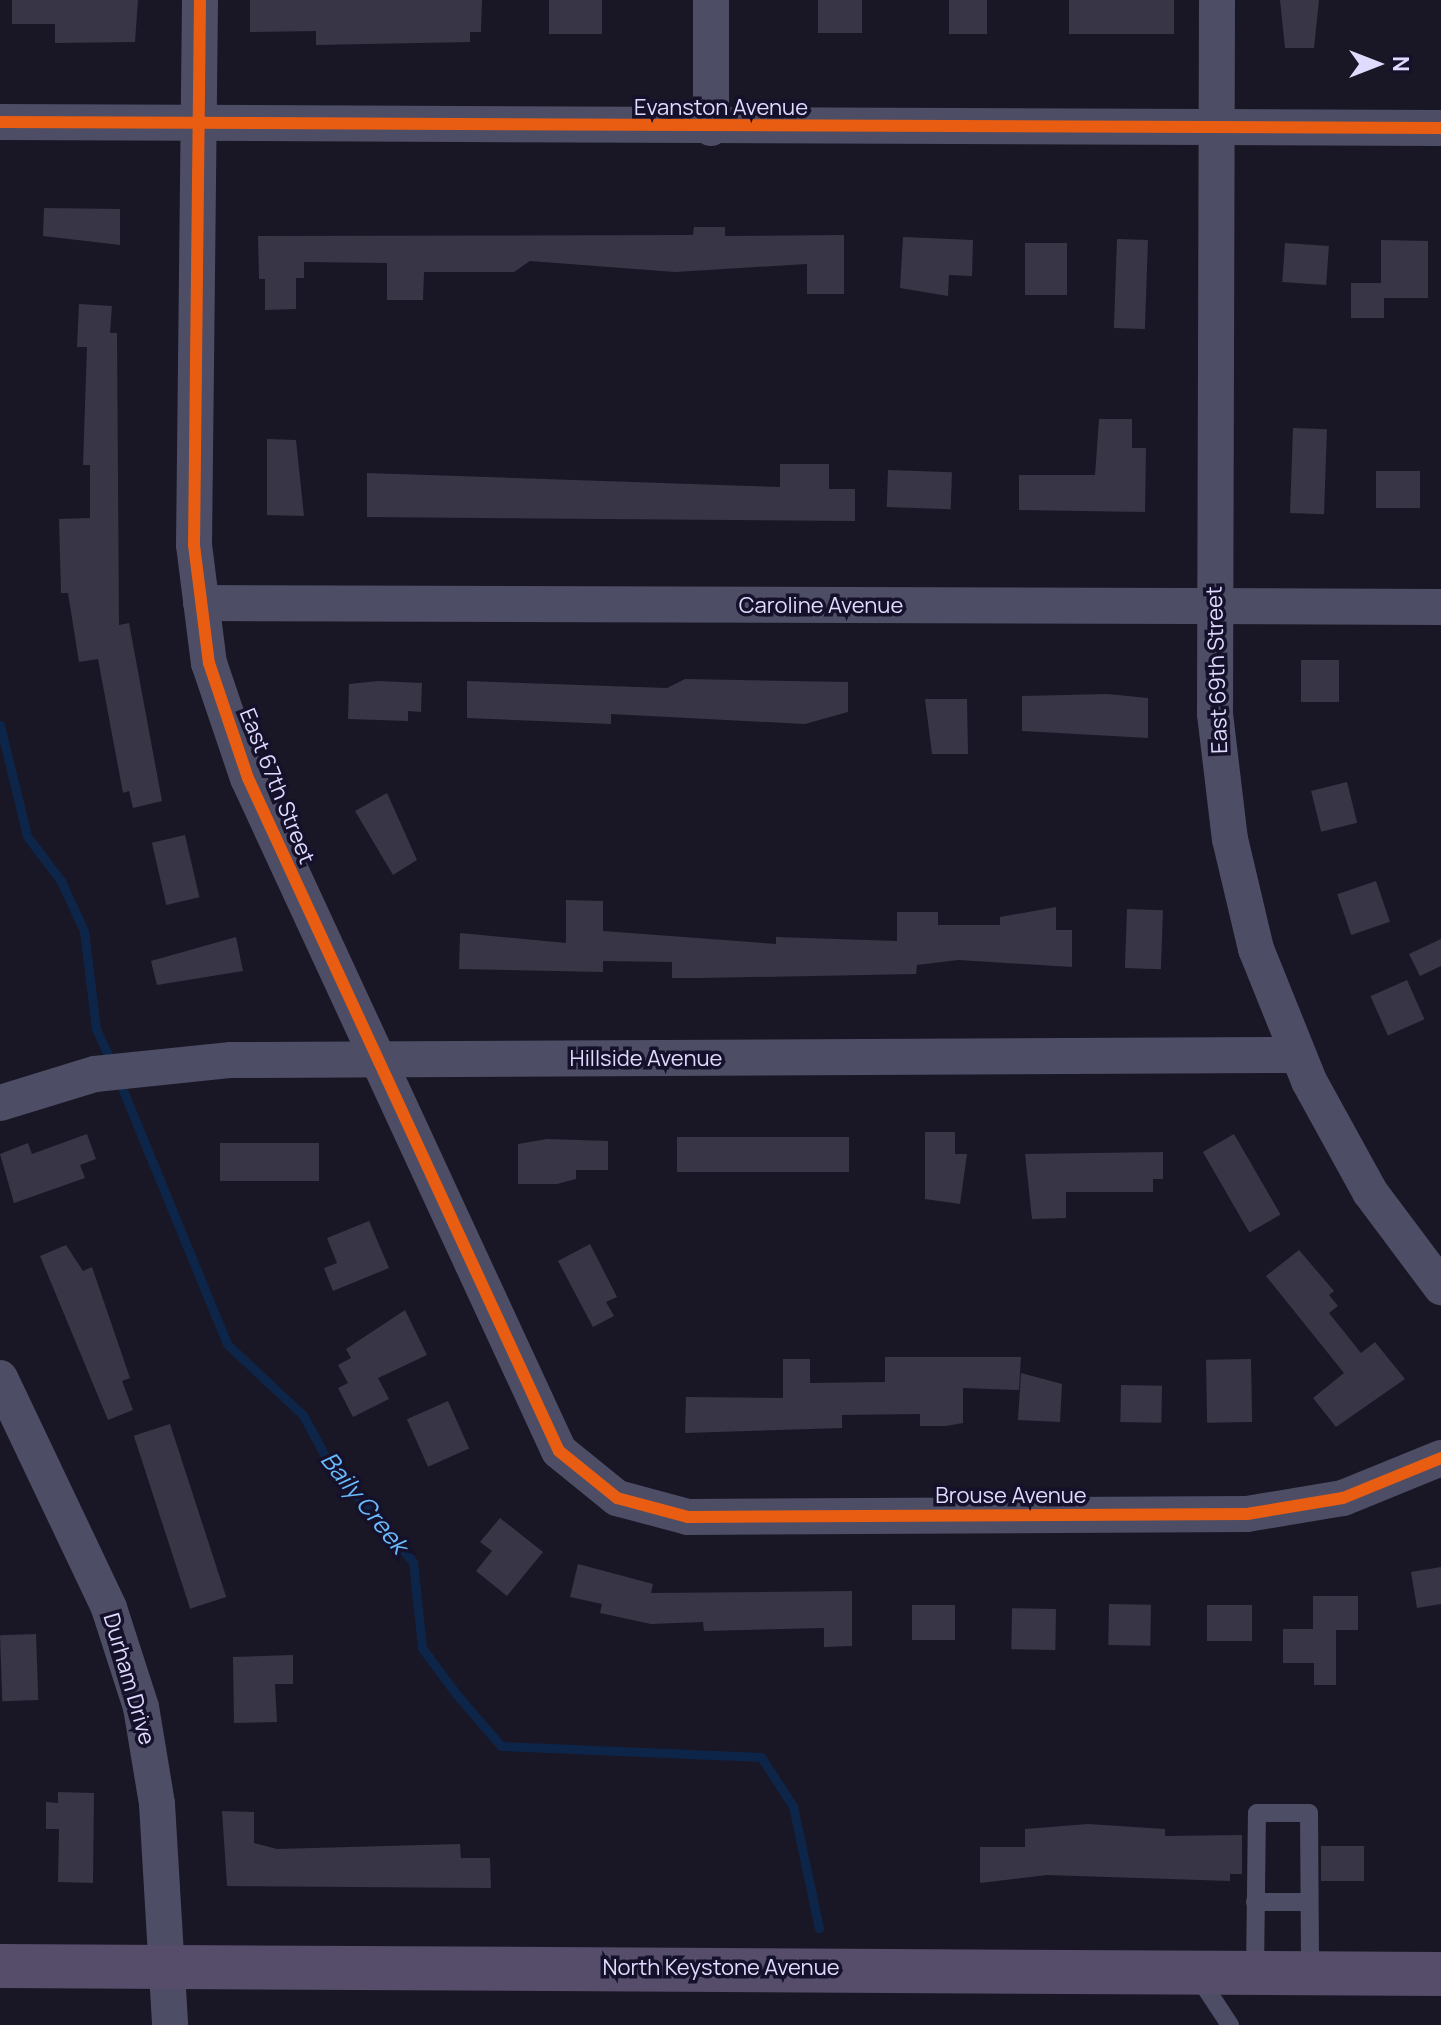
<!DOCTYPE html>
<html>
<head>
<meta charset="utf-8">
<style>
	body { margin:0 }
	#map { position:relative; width:1441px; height:2025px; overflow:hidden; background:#191725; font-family:Manrope,sans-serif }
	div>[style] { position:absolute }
	.stream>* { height:9px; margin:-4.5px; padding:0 4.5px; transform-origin:4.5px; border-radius:4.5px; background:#0e254a }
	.building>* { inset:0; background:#383546; transform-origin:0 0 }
	.lane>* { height:18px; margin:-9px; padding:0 9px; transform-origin:9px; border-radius:9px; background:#4d4d65 }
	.street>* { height:36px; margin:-18px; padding:0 18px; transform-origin:18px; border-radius:18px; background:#4d4d65 }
	.primary>* { height:44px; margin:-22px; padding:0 22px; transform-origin:22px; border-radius:22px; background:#564d6a }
	.cycleway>* { height:12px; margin:-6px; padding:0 6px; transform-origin:6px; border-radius:6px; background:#e95d12 }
	span { translate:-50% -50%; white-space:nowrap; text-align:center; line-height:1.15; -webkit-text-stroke:7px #15112b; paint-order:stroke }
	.street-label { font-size:22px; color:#dfdbff }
	.water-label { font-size:24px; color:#6abbfe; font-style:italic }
	.north { position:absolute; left:1337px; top:24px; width:80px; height:80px; -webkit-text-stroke:6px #15112b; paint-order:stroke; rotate:90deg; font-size:22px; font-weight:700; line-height:32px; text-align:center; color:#dfdbff }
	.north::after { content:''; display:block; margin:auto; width:28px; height:36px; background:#dfdbff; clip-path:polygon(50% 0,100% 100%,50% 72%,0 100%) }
</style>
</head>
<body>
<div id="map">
	<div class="stream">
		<div style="left:0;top:725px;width:114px;rotate:76.3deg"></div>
		<div style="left:27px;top:836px;width:56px;rotate:52.9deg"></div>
		<div style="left:61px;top:881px;width:55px;rotate:65.3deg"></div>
		<div style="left:84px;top:931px;width:99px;rotate:83deg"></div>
		<div style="left:96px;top:1029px;width:38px;rotate:65deg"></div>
		<div style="left:118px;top:1078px;width:287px;rotate:67.7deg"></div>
		<div style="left:227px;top:1344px;width:104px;rotate:43.1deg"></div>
		<div style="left:303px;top:1415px;width:57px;rotate:61.6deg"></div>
		<div style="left:330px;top:1465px;width:128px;rotate:49.4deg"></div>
		<div style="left:413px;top:1562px;width:86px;rotate:84deg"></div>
		<div style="left:422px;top:1648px;width:59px;rotate:53.3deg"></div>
		<div style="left:457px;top:1695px;width:67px;rotate:49.2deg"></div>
		<div style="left:501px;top:1746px;width:260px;rotate:2.4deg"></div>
		<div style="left:761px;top:1757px;width:59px;rotate:56.9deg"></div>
		<div style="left:793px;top:1806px;width:125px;rotate:78deg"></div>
	</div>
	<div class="building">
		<div style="clip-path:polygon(12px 0,138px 0,135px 42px,55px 43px,55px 24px,12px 24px)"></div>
		<div style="clip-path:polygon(250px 0,482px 0,481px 32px,470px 32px,470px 42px,316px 45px,316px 31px,250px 32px)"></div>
		<div style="left:549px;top:0;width:53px;height:34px"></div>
		<div style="left:818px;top:0;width:44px;height:33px"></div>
		<div style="left:949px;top:0;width:38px;height:34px"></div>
		<div style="left:1069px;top:0;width:105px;height:34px"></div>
		<div style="clip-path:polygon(1280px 0,1319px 0,1314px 48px,1285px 48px)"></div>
		<div style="clip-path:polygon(44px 208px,120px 209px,120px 245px,43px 236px)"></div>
		<div style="clip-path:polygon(694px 227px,725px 227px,725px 236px,844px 235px,844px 294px,807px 294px,807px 264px,675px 272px,530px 261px,514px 272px,424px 272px,423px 300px,387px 300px,387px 263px,304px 262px,304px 278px,296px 278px,296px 309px,265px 310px,265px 279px,259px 279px,258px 236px,693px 235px)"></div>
		<div style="clip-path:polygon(903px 237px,973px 240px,972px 276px,949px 275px,948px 296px,900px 288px)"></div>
		<div style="left:1117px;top:239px;width:31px;height:89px;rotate:2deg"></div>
		<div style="clip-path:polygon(1381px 240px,1428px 241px,1428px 298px,1384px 298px,1384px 318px,1351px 318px,1351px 283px,1381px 283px)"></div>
		<div style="left:1025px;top:243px;width:42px;height:52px"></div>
		<div style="left:1285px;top:243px;width:44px;height:39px;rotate:4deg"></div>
		<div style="clip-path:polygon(79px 304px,112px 306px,110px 333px,117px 333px,119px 625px,129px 623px,162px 801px,133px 808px,129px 791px,123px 793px,98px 659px,79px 662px,68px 593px,61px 593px,59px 519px,90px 518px,90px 465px,83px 465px,87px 347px,77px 347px)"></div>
		<div style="clip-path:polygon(1099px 419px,1132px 419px,1132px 448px,1146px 448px,1145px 512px,1019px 510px,1019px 475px,1095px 475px)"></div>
		<div style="left:1293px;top:428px;width:34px;height:85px;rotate:2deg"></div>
		<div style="clip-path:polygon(267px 439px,296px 440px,304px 516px,267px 515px)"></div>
		<div style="clip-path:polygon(780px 464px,829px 464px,829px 489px,855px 489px,855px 521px,367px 517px,367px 473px,780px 487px)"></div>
		<div style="left:888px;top:470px;width:64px;height:37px;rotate:2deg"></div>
		<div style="left:1376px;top:471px;width:44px;height:37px"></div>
		<div style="left:1301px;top:660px;width:38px;height:42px"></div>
		<div style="clip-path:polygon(685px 679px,848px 682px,848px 712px,805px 724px,611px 714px,611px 724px,467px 718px,467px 681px,667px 688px)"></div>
		<div style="clip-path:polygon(378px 681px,422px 683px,421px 712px,408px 711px,408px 721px,348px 719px,349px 684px)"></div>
		<div style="clip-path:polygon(1108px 694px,1148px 698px,1148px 738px,1022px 731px,1022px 696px)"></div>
		<div style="clip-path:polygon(925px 699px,967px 699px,968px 754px,932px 754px)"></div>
		<div style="left:1347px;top:782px;width:42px;height:37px;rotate:76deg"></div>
		<div style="clip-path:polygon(387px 793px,417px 860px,393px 875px,355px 811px)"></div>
		<div style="left:185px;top:835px;width:64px;height:34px;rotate:77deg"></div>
		<div style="left:1376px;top:881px;width:43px;height:41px;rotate:71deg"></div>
		<div style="clip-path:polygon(566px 900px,603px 901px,603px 931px,776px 944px,776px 937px,897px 941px,897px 912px,938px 912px,938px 925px,1000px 925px,1000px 917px,1056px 907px,1056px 930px,1072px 930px,1072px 967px,958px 960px,917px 965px,916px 974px,702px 978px,672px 978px,672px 962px,603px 961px,603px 972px,459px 969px,460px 933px,566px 943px)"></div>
		<div style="left:1127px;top:909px;width:36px;height:59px;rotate:2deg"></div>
		<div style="clip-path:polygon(236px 937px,243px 971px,157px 985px,151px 961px)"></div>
		<div style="clip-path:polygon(1441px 939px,1441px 966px,1420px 976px,1409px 954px)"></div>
		<div style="left:1407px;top:980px;width:43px;height:40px;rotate:66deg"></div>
		<div style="clip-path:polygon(925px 1132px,955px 1132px,955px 1154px,967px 1154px,960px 1204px,925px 1199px)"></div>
		<div style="clip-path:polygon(87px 1134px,96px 1159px,80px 1165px,85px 1178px,14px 1203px,0 1154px,28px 1143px,32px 1154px)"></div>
		<div style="left:1234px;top:1134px;width:93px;height:36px;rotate:60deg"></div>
		<div style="left:849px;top:1137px;width:35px;height:172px;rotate:90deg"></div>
		<div style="clip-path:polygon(547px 1139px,608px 1141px,608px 1170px,576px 1170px,576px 1179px,557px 1184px,518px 1184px,518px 1144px)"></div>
		<div style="left:319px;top:1143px;width:38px;height:99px;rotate:90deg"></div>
		<div style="clip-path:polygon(1163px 1152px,1163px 1179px,1153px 1179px,1153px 1192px,1066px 1192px,1066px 1218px,1032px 1219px,1025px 1154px)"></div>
		<div style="clip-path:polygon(369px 1221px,389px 1268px,333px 1291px,324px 1268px,337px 1263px,327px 1238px)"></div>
		<div style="clip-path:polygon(590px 1244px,617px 1297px,606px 1302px,614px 1316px,593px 1327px,558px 1261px)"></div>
		<div style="clip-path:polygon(66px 1245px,83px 1271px,92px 1267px,130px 1378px,122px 1381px,133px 1410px,108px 1420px,40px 1256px)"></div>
		<div style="clip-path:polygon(1299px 1250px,1334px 1291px,1329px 1295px,1338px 1306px,1329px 1313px,1361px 1353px,1375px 1342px,1405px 1379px,1336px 1427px,1313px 1398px,1344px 1373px,1266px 1276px)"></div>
		<div style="clip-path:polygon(405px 1310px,427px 1355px,378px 1378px,389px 1399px,353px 1417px,338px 1388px,348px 1383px,338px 1365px,351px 1358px,346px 1349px)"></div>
		<div style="clip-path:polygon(885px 1357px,1021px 1357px,1019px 1390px,963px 1388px,963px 1423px,946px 1426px,920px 1426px,920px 1414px,842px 1415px,842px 1428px,685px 1433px,686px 1397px,783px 1398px,783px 1359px,810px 1359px,810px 1383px,885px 1382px)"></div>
		<div style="left:1251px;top:1359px;width:63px;height:45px;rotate:89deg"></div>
		<div style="clip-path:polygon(1021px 1373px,1062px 1384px,1060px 1422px,1018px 1420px)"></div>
		<div style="left:1121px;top:1385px;width:41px;height:37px;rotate:1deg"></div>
		<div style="left:448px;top:1401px;width:52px;height:45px;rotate:66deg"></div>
		<div style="left:170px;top:1424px;width:182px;height:38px;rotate:72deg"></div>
		<div style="clip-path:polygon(500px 1518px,543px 1552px,507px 1596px,476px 1571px,492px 1551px,480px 1542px)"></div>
		<div style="clip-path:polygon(578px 1564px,653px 1584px,651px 1593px,852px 1591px,852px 1646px,824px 1647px,824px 1628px,704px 1631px,703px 1622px,651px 1624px,600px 1613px,602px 1604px,570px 1597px)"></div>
		<div style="clip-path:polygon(1441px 1567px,1441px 1604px,1417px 1608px,1411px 1572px)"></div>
		<div style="clip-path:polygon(1313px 1596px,1358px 1596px,1358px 1630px,1336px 1630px,1336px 1685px,1314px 1685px,1314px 1663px,1283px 1663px,1283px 1629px,1313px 1629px)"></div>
		<div style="left:1109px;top:1604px;width:42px;height:41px;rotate:1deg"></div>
		<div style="left:912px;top:1605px;width:43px;height:35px"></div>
		<div style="left:1207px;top:1605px;width:45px;height:36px"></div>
		<div style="left:1056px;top:1609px;width:41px;height:44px;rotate:91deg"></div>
		<div style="left:36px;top:1634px;width:66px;height:36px;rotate:88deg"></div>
		<div style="clip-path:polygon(293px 1655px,293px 1684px,275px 1684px,277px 1722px,234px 1723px,233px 1657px)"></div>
		<div style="clip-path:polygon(58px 1792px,94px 1793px,93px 1883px,58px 1882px,59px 1829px,46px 1829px,46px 1802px,58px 1803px)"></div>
		<div style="clip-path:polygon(222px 1811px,254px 1812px,254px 1843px,277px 1849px,460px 1844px,461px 1858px,490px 1858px,491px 1888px,227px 1886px)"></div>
		<div style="clip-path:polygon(1088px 1824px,1165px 1829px,1165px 1836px,1242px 1835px,1242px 1874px,1230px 1874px,1230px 1881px,1047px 1875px,980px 1883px,980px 1847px,1025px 1847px,1025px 1829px)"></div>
		<div style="left:1321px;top:1846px;width:43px;height:35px"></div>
	</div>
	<div class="lane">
		<div style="left:1255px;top:1902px;width:54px"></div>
		<div style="left:1255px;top:1973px;width:160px;rotate:-89.3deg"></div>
		<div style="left:1257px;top:1813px;width:52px"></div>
		<div style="left:1309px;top:1813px;width:160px;rotate:89.6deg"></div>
		<div style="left:1197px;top:1975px;width:60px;rotate:56.6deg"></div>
	</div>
	<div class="street">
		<div style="left:200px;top:0;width:545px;rotate:90.63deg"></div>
		<div style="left:194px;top:545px;width:119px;rotate:82.8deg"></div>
		<div style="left:209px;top:663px;width:121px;rotate:71.3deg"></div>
		<div style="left:248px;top:778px;width:741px;rotate:65.2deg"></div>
		<div style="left:559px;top:1451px;width:75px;rotate:39deg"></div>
		<div style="left:617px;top:1498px;width:73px;rotate:15deg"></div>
		<div style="left:688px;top:1517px;width:559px;rotate:-0.31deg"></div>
		<div style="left:1247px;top:1514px;width:97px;rotate:-9.5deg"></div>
		<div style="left:1343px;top:1498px;width:106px;rotate:-22.2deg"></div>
		<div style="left:711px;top:0;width:128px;rotate:90deg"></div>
		<div style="left:1217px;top:0;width:714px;rotate:90.16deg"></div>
		<div style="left:1215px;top:714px;width:126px;rotate:83.2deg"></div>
		<div style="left:1230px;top:839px;width:113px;rotate:76.7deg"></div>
		<div style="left:1256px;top:949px;width:142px;rotate:68.1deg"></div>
		<div style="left:1309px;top:1081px;width:127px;rotate:61.2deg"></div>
		<div style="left:1370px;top:1192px;width:119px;rotate:53.2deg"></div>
		<div style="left:0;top:122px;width:1441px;rotate:0.24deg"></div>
		<div style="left:201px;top:603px;width:1240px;rotate:0.18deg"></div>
		<div style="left:0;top:1103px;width:99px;rotate:-17deg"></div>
		<div style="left:95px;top:1074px;width:137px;rotate:-5.9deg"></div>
		<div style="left:231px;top:1060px;width:1066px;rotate:-0.27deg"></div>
		<div style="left:0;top:1378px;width:255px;rotate:64.6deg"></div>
		<div style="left:109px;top:1608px;width:104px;rotate:72.1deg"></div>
		<div style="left:141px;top:1707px;width:98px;rotate:80.6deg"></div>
		<div style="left:157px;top:1804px;width:221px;rotate:86.6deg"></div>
	</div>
	<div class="primary">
		<div style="left:0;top:1966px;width:1441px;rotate:0.32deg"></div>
	</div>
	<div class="cycleway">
		<div style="left:200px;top:0;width:545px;rotate:90.63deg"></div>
		<div style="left:194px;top:545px;width:119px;rotate:82.8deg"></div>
		<div style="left:209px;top:663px;width:121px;rotate:71.3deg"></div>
		<div style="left:248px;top:778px;width:741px;rotate:65.2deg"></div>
		<div style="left:559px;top:1451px;width:75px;rotate:39deg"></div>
		<div style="left:617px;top:1498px;width:73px;rotate:15deg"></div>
		<div style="left:688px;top:1517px;width:559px;rotate:-0.31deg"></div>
		<div style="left:1247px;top:1514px;width:97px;rotate:-9.5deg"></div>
		<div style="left:1343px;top:1498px;width:106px;rotate:-22.2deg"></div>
		<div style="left:0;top:122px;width:1441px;rotate:0.24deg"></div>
	</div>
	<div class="street-label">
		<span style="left:721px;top:108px">Evanston Avenue</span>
		<span style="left:821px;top:606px">Caroline Avenue</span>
		<span style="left:1217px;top:670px;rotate:-92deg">East 69th Street</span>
		<span style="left:277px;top:786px;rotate:68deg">East 67th Street</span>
		<span style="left:646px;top:1059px">Hillside Avenue</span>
		<span style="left:1011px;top:1496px">Brouse Avenue</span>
		<span style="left:129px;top:1679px;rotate:74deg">Durham Drive</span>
		<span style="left:721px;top:1968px">North Keystone Avenue</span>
	</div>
	<div class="water-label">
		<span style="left:365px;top:1502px;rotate:51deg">Baily Creek</span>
	</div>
	<div class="north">N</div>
</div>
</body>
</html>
